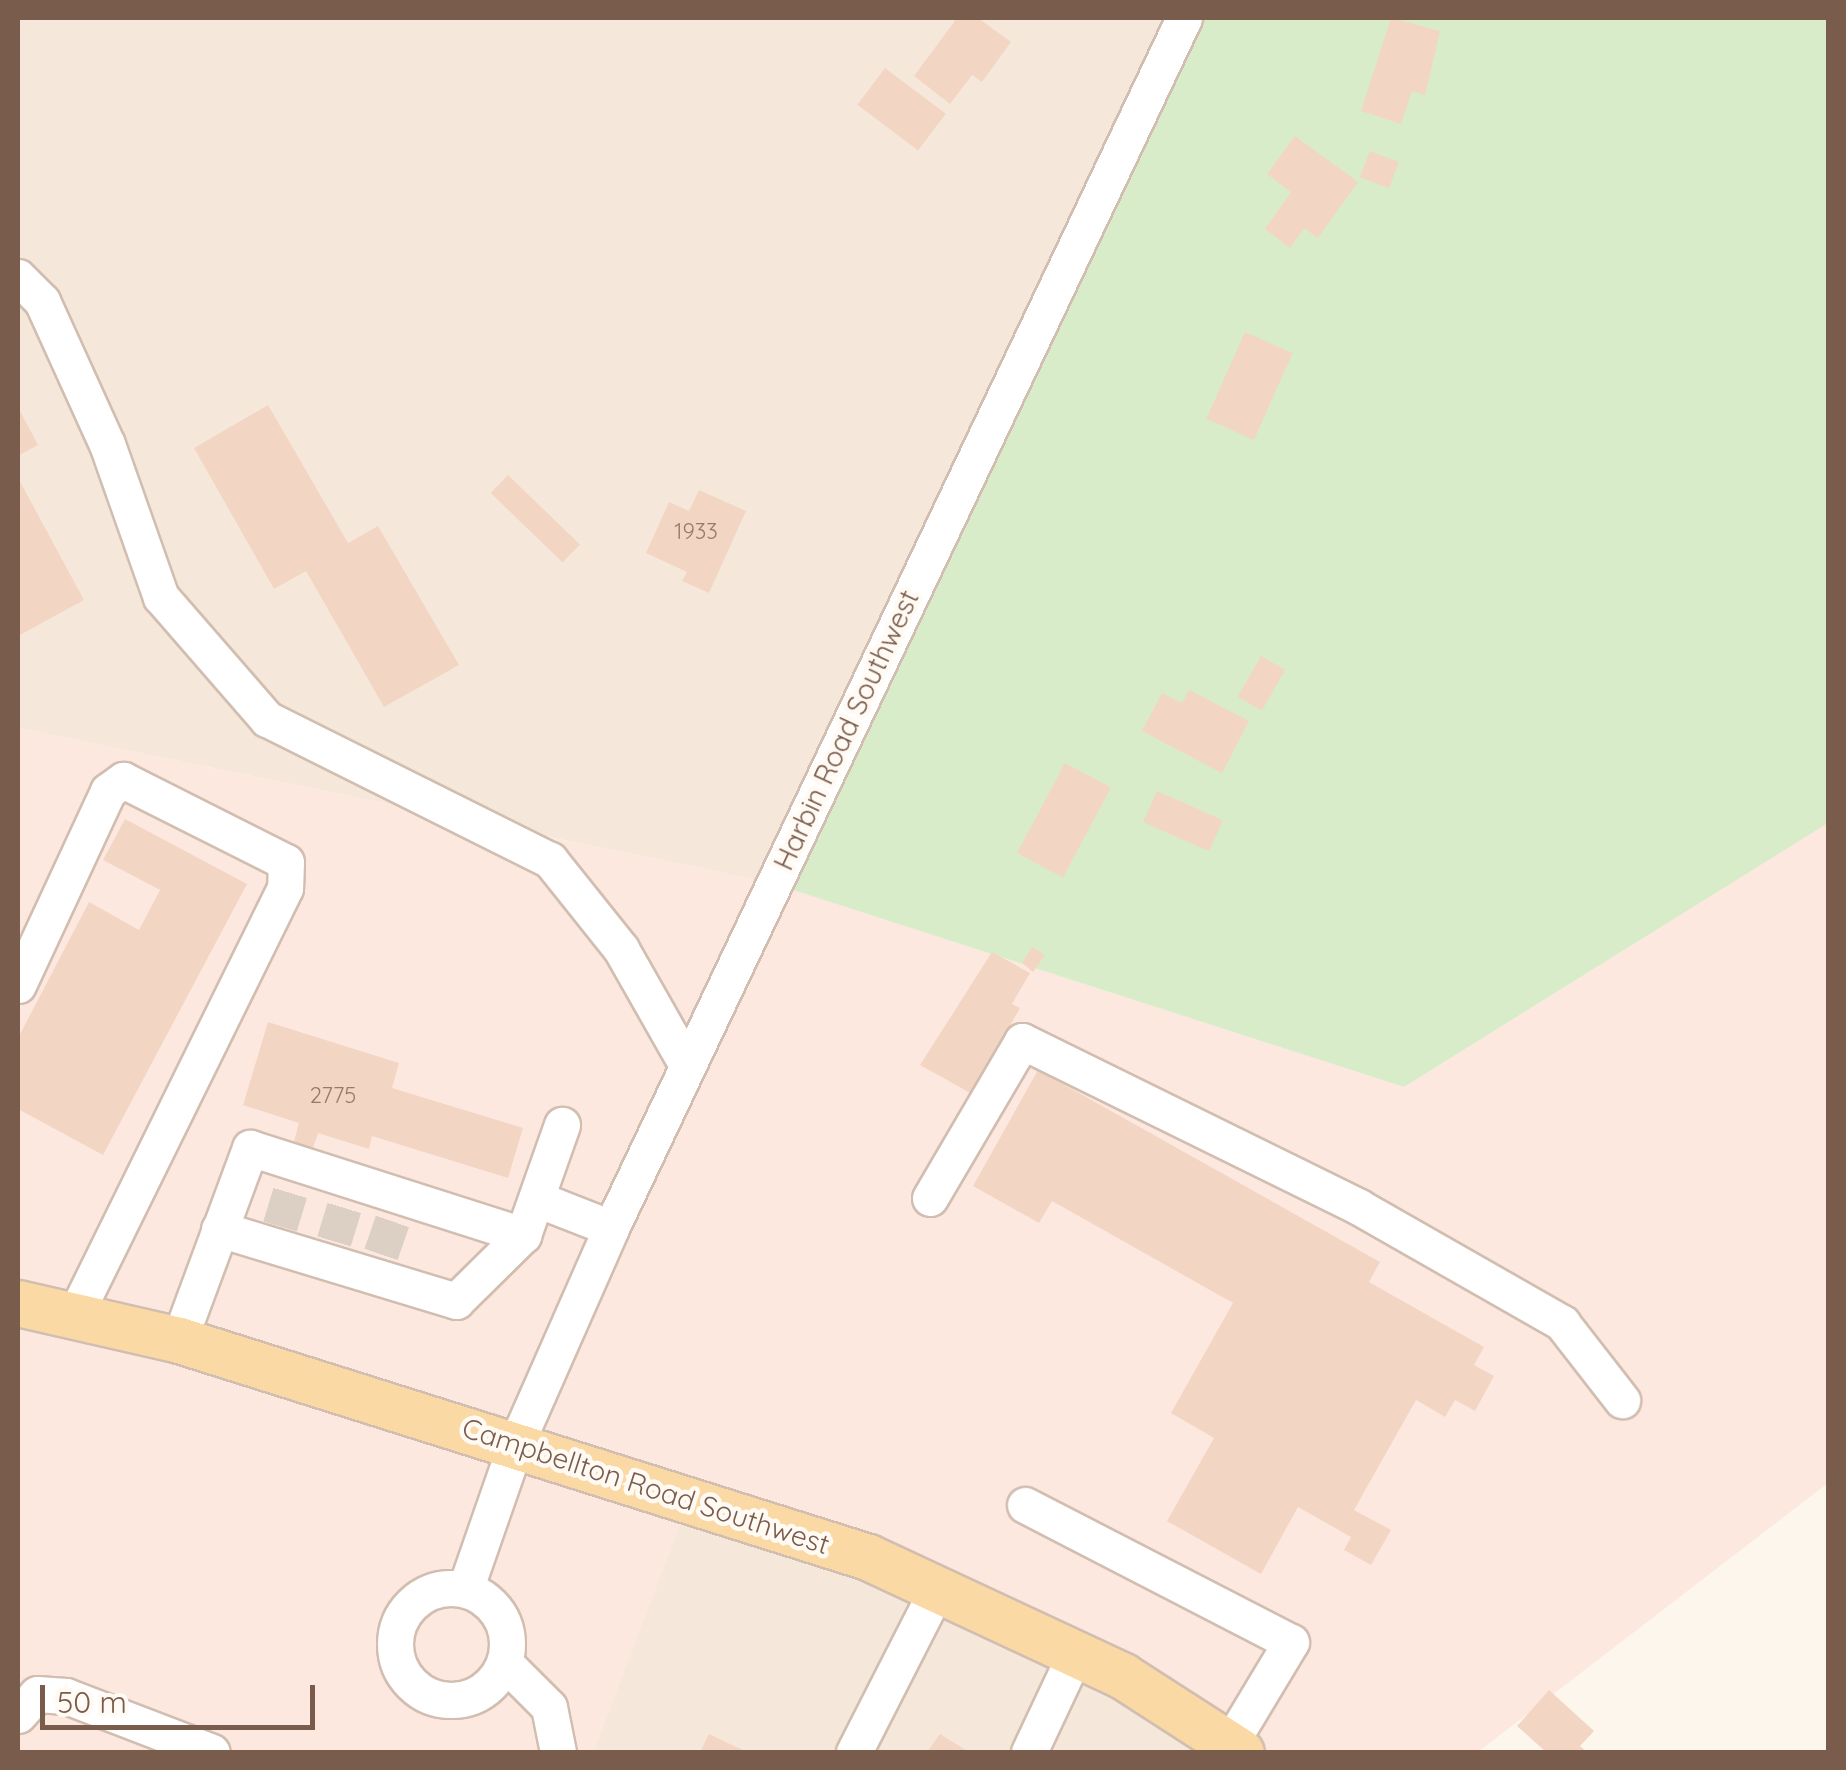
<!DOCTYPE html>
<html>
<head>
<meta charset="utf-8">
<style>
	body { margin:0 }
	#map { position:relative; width:1846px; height:1770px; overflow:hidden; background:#fdf6ec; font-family:Quicksand,sans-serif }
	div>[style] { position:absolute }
	.residential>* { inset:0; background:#f5e8da }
	.commercial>* { inset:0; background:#fde8e0 }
	.green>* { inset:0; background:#d8ecc9 }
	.building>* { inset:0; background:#f3d5c3; transform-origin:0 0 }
	.minor-tunnel>* { height:35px; margin-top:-17.5px; transform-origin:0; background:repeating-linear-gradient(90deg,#dcd0c4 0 35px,transparent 0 53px) }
	.roads { filter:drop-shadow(2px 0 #d1beb0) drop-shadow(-2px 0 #d1beb0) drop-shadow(0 2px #d1beb0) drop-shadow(0 -2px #d1beb0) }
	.minor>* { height:35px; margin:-17.5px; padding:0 17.5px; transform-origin:17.5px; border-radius:17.5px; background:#fff }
	.minor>.ring { margin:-17.5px; padding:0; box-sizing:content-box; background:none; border:35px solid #fff; border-radius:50% }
	.major>* { height:45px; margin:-22.5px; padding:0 22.5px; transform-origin:22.5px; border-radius:22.5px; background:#fbd9a5 }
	span { translate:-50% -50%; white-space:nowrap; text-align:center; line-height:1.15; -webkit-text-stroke:9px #fffaf3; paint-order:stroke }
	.number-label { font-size:22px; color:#987a6a }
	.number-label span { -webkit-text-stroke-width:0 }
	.street-label { font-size:28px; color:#7a5c4d }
	.frame { position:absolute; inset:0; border:20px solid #7a5c4d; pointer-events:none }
	.scale { position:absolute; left:40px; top:1685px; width:275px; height:45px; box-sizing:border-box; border:5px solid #7a5c4d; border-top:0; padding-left:12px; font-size:30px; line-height:35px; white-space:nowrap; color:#7a5c4d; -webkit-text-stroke:8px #fffaf3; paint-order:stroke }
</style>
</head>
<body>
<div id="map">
	<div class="residential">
		<div style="clip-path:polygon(18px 18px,1191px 18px,768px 882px,18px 728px)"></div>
		<div style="clip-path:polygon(697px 1478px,991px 1587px,1243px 1752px,593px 1752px)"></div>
	</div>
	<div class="commercial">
		<div style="clip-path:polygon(18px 728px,768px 882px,1404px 1087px,1828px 823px,1828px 1483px,1478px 1752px,1243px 1752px,991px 1587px,698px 1479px,593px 1752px,18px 1752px)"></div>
	</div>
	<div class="green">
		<div style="clip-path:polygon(1191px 18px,1828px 18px,1828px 823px,1404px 1087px,768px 882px)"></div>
	</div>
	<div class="building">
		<div style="clip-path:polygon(957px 18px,978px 18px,1011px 42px,982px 82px,972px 75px,950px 104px,914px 76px)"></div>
		<div style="clip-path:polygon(1391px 18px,1440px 31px,1425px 95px,1412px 91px,1401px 124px,1361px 111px)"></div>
		<div style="left:885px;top:68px;width:76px;height:46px;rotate:37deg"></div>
		<div style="clip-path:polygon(1295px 136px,1358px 182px,1318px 238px,1304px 228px,1290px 248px,1265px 229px,1291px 192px,1267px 174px)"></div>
		<div style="left:1370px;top:151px;width:31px;height:28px;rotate:21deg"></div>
		<div style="left:1245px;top:332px;width:52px;height:95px;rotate:24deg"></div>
		<div style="clip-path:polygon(268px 405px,348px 543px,378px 526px,459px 665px,384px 707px,306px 571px,274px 589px,194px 448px)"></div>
		<div style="clip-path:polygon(18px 407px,38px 445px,18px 456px)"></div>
		<div style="left:508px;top:475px;width:100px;height:25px;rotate:44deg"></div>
		<div style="clip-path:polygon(18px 478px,84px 600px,18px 636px)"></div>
		<div style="clip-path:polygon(699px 490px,746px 511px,709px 593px,682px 581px,687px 572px,646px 553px,669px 502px,689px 511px)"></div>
		<div style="left:1261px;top:656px;width:28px;height:47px;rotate:30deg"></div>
		<div style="clip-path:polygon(1189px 690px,1249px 721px,1222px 773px,1142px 731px,1162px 693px,1182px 703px)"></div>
		<div style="left:1065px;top:763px;width:52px;height:102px;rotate:28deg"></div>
		<div style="left:1157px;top:791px;width:72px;height:34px;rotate:24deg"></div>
		<div style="clip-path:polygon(125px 819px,247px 884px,103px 1155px,18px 1109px,18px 1038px,89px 902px,139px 930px,160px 890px,103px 860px)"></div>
		<div style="clip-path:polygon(1032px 947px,1045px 955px,1033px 972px,1022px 963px)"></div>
		<div style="clip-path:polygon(992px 952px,1030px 973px,1012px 1004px,1020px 1008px,972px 1094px,920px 1065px)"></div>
		<div style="clip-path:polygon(268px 1022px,399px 1063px,392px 1088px,523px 1128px,508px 1178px,372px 1136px,369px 1149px,318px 1133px,312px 1151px,293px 1145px,299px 1123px,243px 1105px)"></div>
		<div style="clip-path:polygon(1038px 1070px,1380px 1262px,1369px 1282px,1484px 1347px,1474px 1365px,1494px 1376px,1475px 1411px,1455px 1400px,1445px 1417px,1416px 1400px,1354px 1510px,1391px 1530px,1371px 1565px,1344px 1550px,1351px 1537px,1298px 1507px,1261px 1574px,1167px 1521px,1214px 1438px,1171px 1413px,1233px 1303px,1052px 1201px,1039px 1223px,973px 1186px)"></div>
		<div style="clip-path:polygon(1549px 1690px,1594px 1731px,1580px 1746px,1587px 1752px,1546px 1752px,1517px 1726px)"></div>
		<div style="clip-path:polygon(709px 1734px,747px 1752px,700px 1752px)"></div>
		<div style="clip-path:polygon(940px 1734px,969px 1752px,927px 1752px)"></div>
	</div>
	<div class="minor-tunnel">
		<div style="left:280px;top:1226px;width:39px;rotate:-73deg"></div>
		<div style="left:334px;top:1241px;width:38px;rotate:-73deg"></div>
		<div style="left:381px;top:1254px;width:36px;rotate:-71deg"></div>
	</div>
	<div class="roads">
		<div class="minor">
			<div style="left:18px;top:277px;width:34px;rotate:45deg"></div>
			<div style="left:42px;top:301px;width:157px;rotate:65.6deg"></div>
			<div style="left:107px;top:444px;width:162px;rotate:70.6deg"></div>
			<div style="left:161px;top:597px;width:162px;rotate:49deg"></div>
			<div style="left:267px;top:719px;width:316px;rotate:26.5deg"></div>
			<div style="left:550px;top:860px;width:114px;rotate:51.4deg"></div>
			<div style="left:621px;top:949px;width:133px;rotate:60.4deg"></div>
			<div style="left:18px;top:985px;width:214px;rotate:-65.1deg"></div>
			<div style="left:108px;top:791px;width:19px;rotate:-36deg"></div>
			<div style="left:123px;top:780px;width:182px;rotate:26.7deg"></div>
			<div style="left:286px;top:862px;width:26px;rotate:92deg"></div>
			<div style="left:285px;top:888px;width:477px;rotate:116.2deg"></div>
			<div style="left:930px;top:1198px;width:182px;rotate:-59.6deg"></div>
			<div style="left:1022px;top:1041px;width:376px;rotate:26.2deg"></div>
			<div style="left:1359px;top:1207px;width:234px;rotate:29.7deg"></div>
			<div style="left:1562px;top:1323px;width:98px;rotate:52.1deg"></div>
			<div style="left:537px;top:1199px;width:79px;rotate:21.4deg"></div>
			<div style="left:219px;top:1229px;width:248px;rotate:16.9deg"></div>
			<div style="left:456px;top:1301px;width:94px;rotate:-44.6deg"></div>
			<div style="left:179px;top:1340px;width:205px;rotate:-69.7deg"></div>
			<div style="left:250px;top:1148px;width:287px;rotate:17.7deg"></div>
			<div style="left:523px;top:1235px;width:117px;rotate:-70.5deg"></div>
			<div style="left:1025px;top:1505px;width:299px;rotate:27.3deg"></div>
			<div style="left:1291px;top:1642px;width:120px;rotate:121deg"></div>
			<div style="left:466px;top:1587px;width:149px;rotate:-70.8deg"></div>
			<div style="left:515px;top:1446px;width:238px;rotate:-66.2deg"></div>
			<div style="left:611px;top:1228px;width:1339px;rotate:-64.66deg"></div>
			<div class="ring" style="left:395px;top:1588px;width:77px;height:77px"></div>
			<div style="left:505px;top:1663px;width:62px;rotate:45deg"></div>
			<div style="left:549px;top:1707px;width:46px;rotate:78.7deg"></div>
			<div style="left:18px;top:1715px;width:28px;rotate:-48deg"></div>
			<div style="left:37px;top:1694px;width:29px;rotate:4deg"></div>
			<div style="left:66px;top:1696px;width:156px;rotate:21deg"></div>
			<div style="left:854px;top:1752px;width:185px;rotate:-63deg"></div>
			<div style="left:1029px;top:1752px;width:110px;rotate:-64.8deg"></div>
		</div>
		<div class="major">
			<div style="left:18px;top:1303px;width:165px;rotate:12.9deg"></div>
			<div style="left:179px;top:1340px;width:722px;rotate:17.48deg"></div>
			<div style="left:868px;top:1557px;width:281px;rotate:25deg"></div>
			<div style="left:1123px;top:1676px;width:140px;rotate:32.8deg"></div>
		</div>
	</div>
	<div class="number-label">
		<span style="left:696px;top:532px">1933</span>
		<span style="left:333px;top:1096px">2775</span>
	</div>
	<div class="street-label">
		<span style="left:846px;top:730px;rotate:-65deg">Harbin Road Southwest</span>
		<span style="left:646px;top:1486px;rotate:18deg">Campbellton Road Southwest</span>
	</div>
	<div class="frame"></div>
	<div class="scale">50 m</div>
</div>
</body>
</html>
